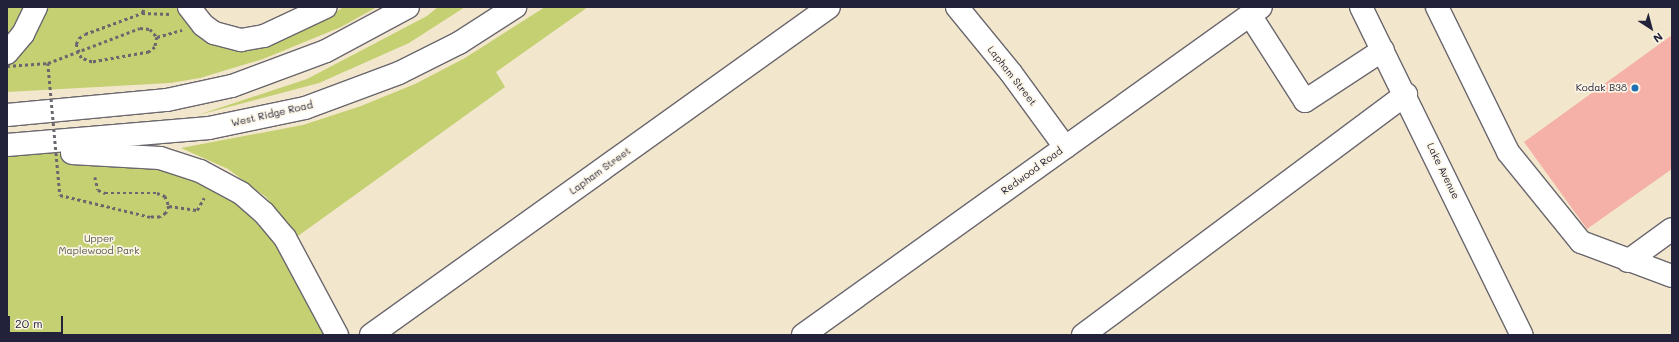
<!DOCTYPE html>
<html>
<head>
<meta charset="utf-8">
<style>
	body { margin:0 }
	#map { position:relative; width:1679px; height:342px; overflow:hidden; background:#f2e7cc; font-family:Mali,sans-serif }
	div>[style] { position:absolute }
	.green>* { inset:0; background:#c4d071 }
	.building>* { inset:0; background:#f5b0a8 }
	.path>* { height:2.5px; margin-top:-1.25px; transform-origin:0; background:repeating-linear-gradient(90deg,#6b676e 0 3px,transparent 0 6px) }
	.roads { filter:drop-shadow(1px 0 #6b676e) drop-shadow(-1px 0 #6b676e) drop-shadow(0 1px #6b676e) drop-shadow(0 -1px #6b676e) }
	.minor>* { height:22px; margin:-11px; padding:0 11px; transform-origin:11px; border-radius:11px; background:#fff }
	.major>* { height:22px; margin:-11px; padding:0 11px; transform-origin:11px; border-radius:11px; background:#fff }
	.highway>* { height:22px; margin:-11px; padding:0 11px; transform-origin:11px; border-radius:11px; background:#fff }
	.path-bridge>* { height:2.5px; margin-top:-1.25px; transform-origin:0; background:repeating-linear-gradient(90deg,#6b676e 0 3px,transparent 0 6px) }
	.dots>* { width:11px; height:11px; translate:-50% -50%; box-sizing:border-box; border:2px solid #fcf5e5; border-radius:50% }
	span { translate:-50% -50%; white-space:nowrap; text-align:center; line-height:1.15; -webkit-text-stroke:3.5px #fcf5e5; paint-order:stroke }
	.street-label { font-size:10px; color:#22223b }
	.poi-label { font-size:10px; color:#22223b }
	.right { translate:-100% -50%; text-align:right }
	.park-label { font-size:10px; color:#53564b }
	.frame { position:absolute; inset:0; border:8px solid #22223b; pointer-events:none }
	.north { position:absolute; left:1631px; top:8px; width:40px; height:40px; -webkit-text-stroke:3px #fcf5e5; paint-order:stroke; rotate:144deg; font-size:11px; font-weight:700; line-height:16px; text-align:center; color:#22223b }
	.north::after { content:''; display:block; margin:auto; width:14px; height:18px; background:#22223b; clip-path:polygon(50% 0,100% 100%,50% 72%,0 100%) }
	.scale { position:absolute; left:8px; top:316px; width:55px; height:18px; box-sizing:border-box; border:2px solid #22223b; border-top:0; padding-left:5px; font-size:12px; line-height:14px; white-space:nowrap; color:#22223b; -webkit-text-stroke:3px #fcf5e5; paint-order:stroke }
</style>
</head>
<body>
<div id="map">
	<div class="green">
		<div style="clip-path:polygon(7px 7px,189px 7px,211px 43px,227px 49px,243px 50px,311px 25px,344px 7px,377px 7px,341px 27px,263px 59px,200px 78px,170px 83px,7px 92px)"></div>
		<div style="clip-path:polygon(438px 7px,465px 7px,409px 43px,319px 83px,198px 115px,307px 79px,427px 16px)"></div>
		<div style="clip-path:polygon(545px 7px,588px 7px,496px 72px,505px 87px,298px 236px,266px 197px,228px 169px,181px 148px,303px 125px,361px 106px,415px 84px,465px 58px)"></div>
		<div style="clip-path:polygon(7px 152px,149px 156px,253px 203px,337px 335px,7px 335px)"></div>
	</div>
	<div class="building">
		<div style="clip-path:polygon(1672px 35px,1672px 169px,1587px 229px,1524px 142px)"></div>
	</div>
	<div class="path">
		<div style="left:142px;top:12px;width:6px;rotate:-51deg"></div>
		<div style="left:140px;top:28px;width:10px;rotate:6deg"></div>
		<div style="left:150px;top:29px;width:11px;rotate:49deg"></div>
		<div style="left:157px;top:37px;width:26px;rotate:-16deg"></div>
		<div style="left:157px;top:37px;width:10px;rotate:101deg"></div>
		<div style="left:155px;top:47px;width:8px;rotate:140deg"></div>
		<div style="left:149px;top:52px;width:58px;rotate:170deg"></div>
		<div style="left:92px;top:62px;width:12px;rotate:-160deg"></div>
		<div style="left:81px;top:58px;width:15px;rotate:-110deg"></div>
		<div style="left:76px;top:44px;width:7px;rotate:-63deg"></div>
		<div style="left:79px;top:38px;width:7px;rotate:-34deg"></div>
		<div style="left:85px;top:34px;width:61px;rotate:-20.2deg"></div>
		<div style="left:142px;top:13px;width:29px;rotate:2deg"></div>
		<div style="left:95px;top:177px;width:13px;rotate:77deg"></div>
		<div style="left:98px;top:190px;width:8px;rotate:23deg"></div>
		<div style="left:105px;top:193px;width:52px"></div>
		<div style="left:157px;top:193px;width:9px;rotate:21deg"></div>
		<div style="left:165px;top:196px;width:11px;rotate:68deg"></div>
		<div style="left:169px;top:206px;width:8px;rotate:113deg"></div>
		<div style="left:166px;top:213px;width:7px;rotate:146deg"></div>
		<div style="left:160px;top:217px;width:9px;rotate:180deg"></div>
		<div style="left:169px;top:206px;width:28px;rotate:8deg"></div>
		<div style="left:197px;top:210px;width:14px;rotate:-60deg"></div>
	</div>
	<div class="roads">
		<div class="minor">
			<div style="left:189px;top:7px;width:23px;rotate:52deg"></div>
			<div style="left:203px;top:25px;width:14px;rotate:36deg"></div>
			<div style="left:214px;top:33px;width:28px;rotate:15deg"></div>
			<div style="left:241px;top:40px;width:23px;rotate:-10deg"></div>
			<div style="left:264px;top:36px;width:68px;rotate:-25.1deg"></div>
			<div style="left:957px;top:7px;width:85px;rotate:50.7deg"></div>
			<div style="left:1011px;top:73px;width:92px;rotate:53.9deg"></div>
			<div style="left:1437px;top:7px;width:161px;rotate:63.9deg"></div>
			<div style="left:1508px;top:152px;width:116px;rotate:51deg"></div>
			<div style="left:1581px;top:242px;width:97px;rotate:20.5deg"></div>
			<div style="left:1250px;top:15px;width:102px;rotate:57.4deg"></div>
			<div style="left:1305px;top:101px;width:93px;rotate:-33.2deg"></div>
			<div style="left:1628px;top:261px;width:54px;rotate:-36deg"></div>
			<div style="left:371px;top:335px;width:563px;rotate:-35.61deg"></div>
			<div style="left:803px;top:335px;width:563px;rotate:-35.61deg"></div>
			<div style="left:1083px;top:335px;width:403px;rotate:-36.7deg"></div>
		</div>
		<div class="major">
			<div style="left:1361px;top:7px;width:365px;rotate:63.9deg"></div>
		</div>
		<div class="highway">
			<div style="left:7px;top:53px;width:25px;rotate:-50deg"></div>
			<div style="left:23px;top:34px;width:30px;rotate:-64deg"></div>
			<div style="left:7px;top:115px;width:161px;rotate:-5.4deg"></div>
			<div style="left:167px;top:100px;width:66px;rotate:-12.2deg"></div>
			<div style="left:232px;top:86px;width:100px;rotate:-20.4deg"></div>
			<div style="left:326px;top:51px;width:93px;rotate:-28.2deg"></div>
			<div style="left:7px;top:145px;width:203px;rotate:-4.8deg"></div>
			<div style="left:209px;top:128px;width:98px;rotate:-11.8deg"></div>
			<div style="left:305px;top:108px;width:100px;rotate:-20.4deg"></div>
			<div style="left:399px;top:73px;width:67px;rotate:-26.6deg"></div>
			<div style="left:459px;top:43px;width:67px;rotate:-32.7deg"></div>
			<div style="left:72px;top:153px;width:88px;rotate:3.3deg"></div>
			<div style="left:160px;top:158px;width:42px;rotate:18deg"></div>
			<div style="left:200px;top:171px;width:47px;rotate:28.2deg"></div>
			<div style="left:241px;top:193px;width:30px;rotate:41deg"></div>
			<div style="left:264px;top:213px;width:33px;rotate:50deg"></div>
			<div style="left:285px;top:238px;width:110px;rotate:61.8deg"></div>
		</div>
	</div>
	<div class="path-bridge">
		<div style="left:48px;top:63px;width:133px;rotate:84.8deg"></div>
		<div style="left:60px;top:195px;width:94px;rotate:13.6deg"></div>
		<div style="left:7px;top:66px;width:41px;rotate:-4.2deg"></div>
		<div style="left:48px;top:63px;width:98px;rotate:-20.8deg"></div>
	</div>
	<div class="dots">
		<div style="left:1635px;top:88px;background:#1f6fb2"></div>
	</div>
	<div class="street-label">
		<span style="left:1012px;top:76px;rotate:52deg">Lapham Street</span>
		<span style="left:272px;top:114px;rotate:-13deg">West Ridge Road</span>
		<span style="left:600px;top:171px;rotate:-36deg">Lapham Street</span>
		<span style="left:1032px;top:171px;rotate:-36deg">Redwood Road</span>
		<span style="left:1443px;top:171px;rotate:64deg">Lake Avenue</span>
	</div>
	<div class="poi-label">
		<span class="right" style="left:1627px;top:88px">Kodak B38</span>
	</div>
	<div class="park-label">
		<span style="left:99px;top:244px">Upper<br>Maplewood Park</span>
	</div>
	<div class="frame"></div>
	<div class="north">N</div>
	<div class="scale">20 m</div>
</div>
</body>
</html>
